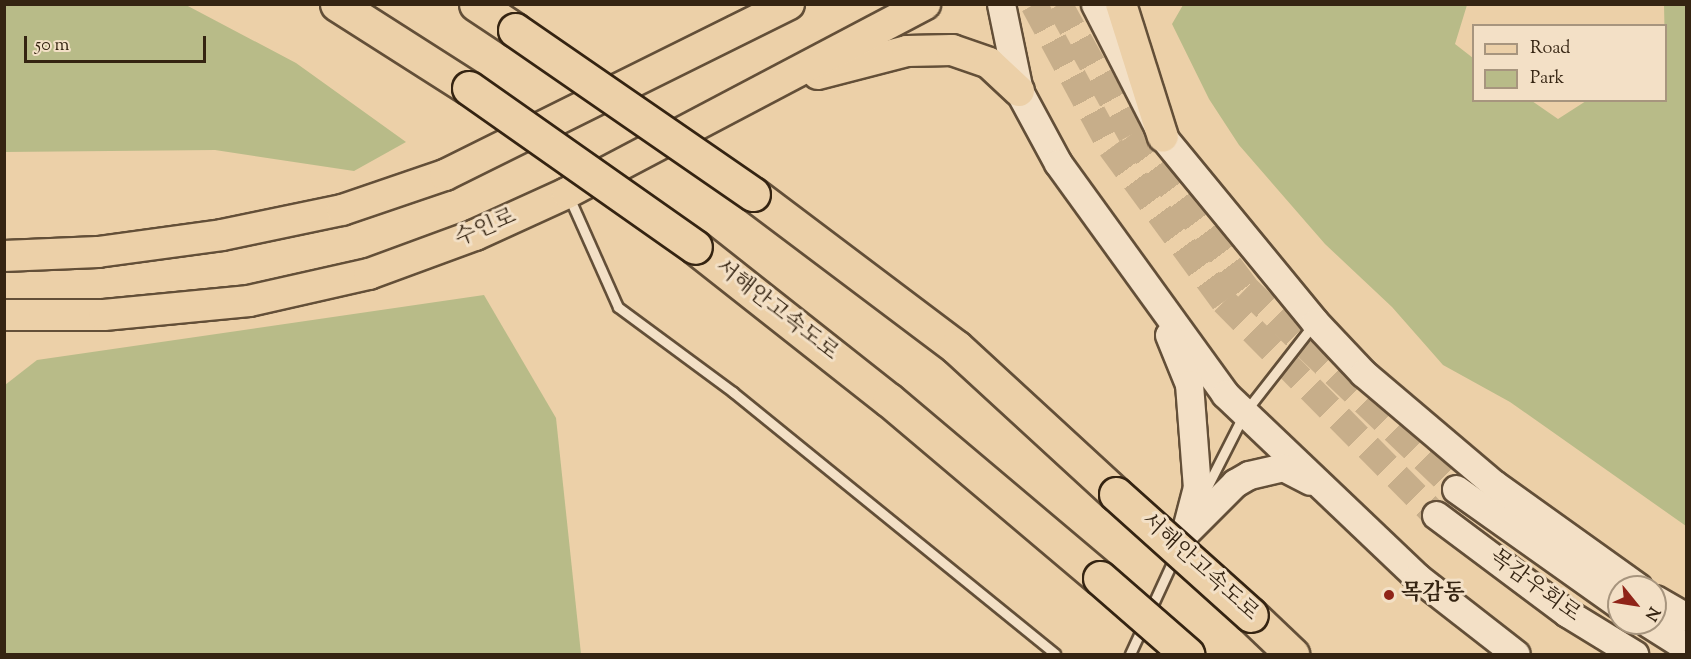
<!DOCTYPE html>
<html>
<head>
<meta charset="utf-8">
<style>
	body { margin:0 }
	#map { position:relative; width:1691px; height:659px; overflow:hidden; background:#ecd0a8; font-family:"Sorts Mill Goudy","Noto Serif KR",serif }
	div>[style] { position:absolute }
	.green>* { inset:0; background:#b8bb88 }
	.secondary-tunnel>* { height:27px; margin-top:-13.5px; transform-origin:0; background:repeating-linear-gradient(90deg,#c7ae8a 0 27px,transparent 0 41px) }
	.roads { filter:drop-shadow(2px 0 #634f38) drop-shadow(-2px 0 #634f38) drop-shadow(0 2px #634f38) drop-shadow(0 -2px #634f38) }
	.lane>* { height:9px; margin:-4.5px; padding:0 4.5px; transform-origin:4.5px; border-radius:4.5px; background:#f3e0c6 }
	.secondary>* { height:27px; margin:-13.5px; padding:0 13.5px; transform-origin:13.5px; border-radius:13.5px; background:#f3e0c6 }
	.primary>* { height:30px; margin:-15px; padding:0 15px; transform-origin:15px; border-radius:15px; background:#ecd0a8 }
	.highway>* { height:33px; margin:-16.5px; padding:0 16.5px; transform-origin:16.5px; border-radius:16.5px; background:#ecd0a8 }
	.bridges { filter:drop-shadow(2px 0 #352412) drop-shadow(-2px 0 #352412) drop-shadow(0 2px #352412) drop-shadow(0 -2px #352412) }
	.highway-bridge>* { height:33px; margin:-16.5px; padding:0 16.5px; transform-origin:16.5px; border-radius:16.5px; background:#ecd0a8 }
	.dots>* { width:16px; height:16px; translate:-50% -50%; box-sizing:border-box; border:3px solid #f3e0c6; border-radius:50% }
	span { translate:-50% -50%; white-space:nowrap; text-align:center; line-height:1.15; -webkit-text-stroke:6px #f3e0c6; paint-order:stroke }
	.street-label { font-size:22px; color:#352412 }
	.poi-label { font-size:22px; color:#352412; font-weight:700 }
	.left { translate:0 -50%; text-align:left }
	.frame { position:absolute; inset:0; border:6px solid #352412; pointer-events:none }
	.legend { position:absolute; left:1472px; top:24px; width:195px; height:78px; box-sizing:border-box; background:#f3e0c6; border:2px solid #a7957e; margin:0; padding:8px 10px; list-style:none; font-size:18px; color:#352412 }
	.legend li { display:flex; align-items:center; gap:12px; height:30px }
	.legend b { width:30px; border:2px solid #a7957e }
	.north { position:absolute; left:1607px; top:575px; width:60px; height:60px; box-sizing:border-box; background:#f3e0c6; border:2px solid #a7957e; border-radius:50%; rotate:120deg; font-size:16px; font-weight:700; line-height:24px; text-align:center; color:#352412 }
	.north::after { content:''; display:block; margin:auto; width:21px; height:27px; background:#8f2418; clip-path:polygon(50% 0,100% 100%,50% 72%,0 100%) }
	.scale { position:absolute; left:24px; top:36px; width:182px; height:27px; box-sizing:border-box; border:3px solid #352412; border-top:0; padding-left:8px; font-size:18px; line-height:21px; white-space:nowrap; color:#352412; -webkit-text-stroke:4px #f3e0c6; paint-order:stroke }
</style>
</head>
<body>
<div id="map">
	<div class="green">
		<div style="clip-path:polygon(4px 5px,186px 5px,296px 63px,406px 142px,354px 171px,215px 150px,5px 152px)"></div>
		<div style="clip-path:polygon(1183px 5px,1467px 5px,1455px 44px,1473px 58px,1474px 100px,1532px 101px,1558px 119px,1586px 101px,1666px 100px,1664px 5px,1686px 5px,1686px 526px,1510px 402px,1443px 365px,1392px 307px,1325px 244px,1239px 145px,1209px 99px,1172px 24px)"></div>
		<div style="clip-path:polygon(484px 295px,556px 418px,581px 654px,5px 654px,5px 385px,37px 360px)"></div>
	</div>
	<div class="secondary-tunnel">
		<div style="left:1034px;top:4px;width:162px;rotate:61.7deg"></div>
		<div style="left:1111px;top:147px;width:191px;rotate:53.7deg"></div>
		<div style="left:1224px;top:301px;width:301px;rotate:45.3deg"></div>
		<div style="left:1059px;top:4px;width:149px;rotate:61deg"></div>
		<div style="left:1131px;top:134px;width:192px;rotate:53.2deg"></div>
		<div style="left:1246px;top:288px;width:291px;rotate:43.7deg"></div>
	</div>
	<div class="roads">
		<div class="lane">
			<div style="left:569px;top:197px;width:120px;rotate:66deg"></div>
			<div style="left:618px;top:307px;width:143px;rotate:36.5deg"></div>
			<div style="left:733px;top:392px;width:415px;rotate:39.1deg"></div>
			<div style="left:1206px;top:489px;width:86px;rotate:-63.1deg"></div>
			<div style="left:1245px;top:412px;width:110px;rotate:-52deg"></div>
			<div style="left:1130px;top:654px;width:108px;rotate:-65.3deg"></div>
		</div>
		<div class="secondary">
			<div style="left:1001px;top:4px;width:89px;rotate:78.3deg"></div>
			<div style="left:1019px;top:91px;width:82px;rotate:61.6deg"></div>
			<div style="left:1058px;top:163px;width:285px;rotate:54.1deg"></div>
			<div style="left:1225px;top:394px;width:265px;rotate:43.6deg"></div>
			<div style="left:1417px;top:577px;width:125px;rotate:37.9deg"></div>
			<div style="left:1095px;top:4px;width:149px;rotate:62.9deg"></div>
			<div style="left:1163px;top:137px;width:239px;rotate:50.6deg"></div>
			<div style="left:1315px;top:322px;width:70px;rotate:46.7deg"></div>
			<div style="left:1363px;top:373px;width:172px;rotate:40.3deg"></div>
			<div style="left:1494px;top:484px;width:177px;rotate:35.6deg"></div>
			<div style="left:1169px;top:335px;width:53px;rotate:67.8deg"></div>
			<div style="left:1189px;top:384px;width:103px;rotate:85.6deg"></div>
			<div style="left:1197px;top:487px;width:48px;rotate:104.6deg"></div>
			<div style="left:1456px;top:489px;width:200px;rotate:35.4deg"></div>
			<div style="left:1436px;top:515px;width:164px;rotate:36.8deg"></div>
			<div style="left:1567px;top:613px;width:79px;rotate:31.5deg"></div>
			<div style="left:1185px;top:533px;width:71px;rotate:-45deg"></div>
			<div style="left:1235px;top:483px;width:16px;rotate:-30deg"></div>
			<div style="left:1249px;top:475px;width:35px;rotate:-13deg"></div>
			<div style="left:1283px;top:467px;width:30px;rotate:27deg"></div>
			<div style="left:1655px;top:599px;width:36px;rotate:30deg"></div>
			<div style="left:1648px;top:623px;width:45px;rotate:32.3deg"></div>
		</div>
		<div class="primary">
			<div style="left:1121px;top:4px;width:139px;rotate:72.5deg"></div>
			<div style="left:818px;top:74px;width:92px;rotate:-14.5deg"></div>
			<div style="left:907px;top:51px;width:45px;rotate:-1.3deg"></div>
			<div style="left:952px;top:50px;width:39px;rotate:19deg"></div>
			<div style="left:989px;top:63px;width:41px;rotate:43deg"></div>
			<div style="left:4px;top:256px;width:94px;rotate:-2.4deg"></div>
			<div style="left:98px;top:252px;width:125px;rotate:-7.8deg"></div>
			<div style="left:222px;top:235px;width:123px;rotate:-11.8deg"></div>
			<div style="left:342px;top:210px;width:109px;rotate:-18.8deg"></div>
			<div style="left:445px;top:175px;width:384px;rotate:-26.4deg"></div>
			<div style="left:4px;top:315px;width:100px"></div>
			<div style="left:104px;top:315px;width:146px;rotate:-5.5deg"></div>
			<div style="left:249px;top:301px;width:123px;rotate:-12.7deg"></div>
			<div style="left:369px;top:274px;width:113px;rotate:-20.2deg"></div>
			<div style="left:475px;top:235px;width:101px;rotate:-24.5deg"></div>
			<div style="left:567px;top:193px;width:405px;rotate:-27.8deg"></div>
		</div>
		<div class="highway">
			<div style="left:337px;top:4px;width:156px;rotate:32.5deg"></div>
			<div style="left:476px;top:4px;width:47px;rotate:33.7deg"></div>
			<div style="left:753px;top:194px;width:254px;rotate:37deg"></div>
			<div style="left:956px;top:347px;width:217px;rotate:42.6deg"></div>
			<div style="left:695px;top:247px;width:247px;rotate:38.3deg"></div>
			<div style="left:889px;top:400px;width:276px;rotate:40.2deg"></div>
			<div style="left:1251px;top:615px;width:57px;rotate:43.6deg"></div>
		</div>
	</div>
	<div class="bridges">
		<div class="highway-bridge">
			<div style="left:515px;top:30px;width:289px;rotate:34.6deg"></div>
			<div style="left:469px;top:88px;width:276px;rotate:35.1deg"></div>
			<div style="left:1116px;top:494px;width:181px;rotate:41.9deg"></div>
			<div style="left:1100px;top:578px;width:116px;rotate:41.1deg"></div>
		</div>
	</div>
	<div class="dots">
		<div style="left:1389px;top:595px;background:#8f2418"></div>
	</div>
	<div class="street-label">
		<span style="left:486px;top:229px;rotate:-23deg">수인로</span>
		<span style="left:776px;top:311px;rotate:38deg">서해안고속도로</span>
		<span style="left:1199px;top:568px;rotate:42deg">서해안고속도로</span>
		<span style="left:1534px;top:587px;rotate:36deg">목감우회로</span>
	</div>
	<div class="poi-label">
		<span class="left" style="left:1401px;top:595px">목감동</span>
	</div>
	<div class="frame"></div>
	<ul class="legend">
	<li><b style="height:8px;background:#ecd0a8"></b>Road</li>
	<li><b style="height:16px;background:#b8bb88"></b>Park</li>
	</ul>
	<div class="north">N</div>
	<div class="scale">50 m</div>
</div>
</body>
</html>
